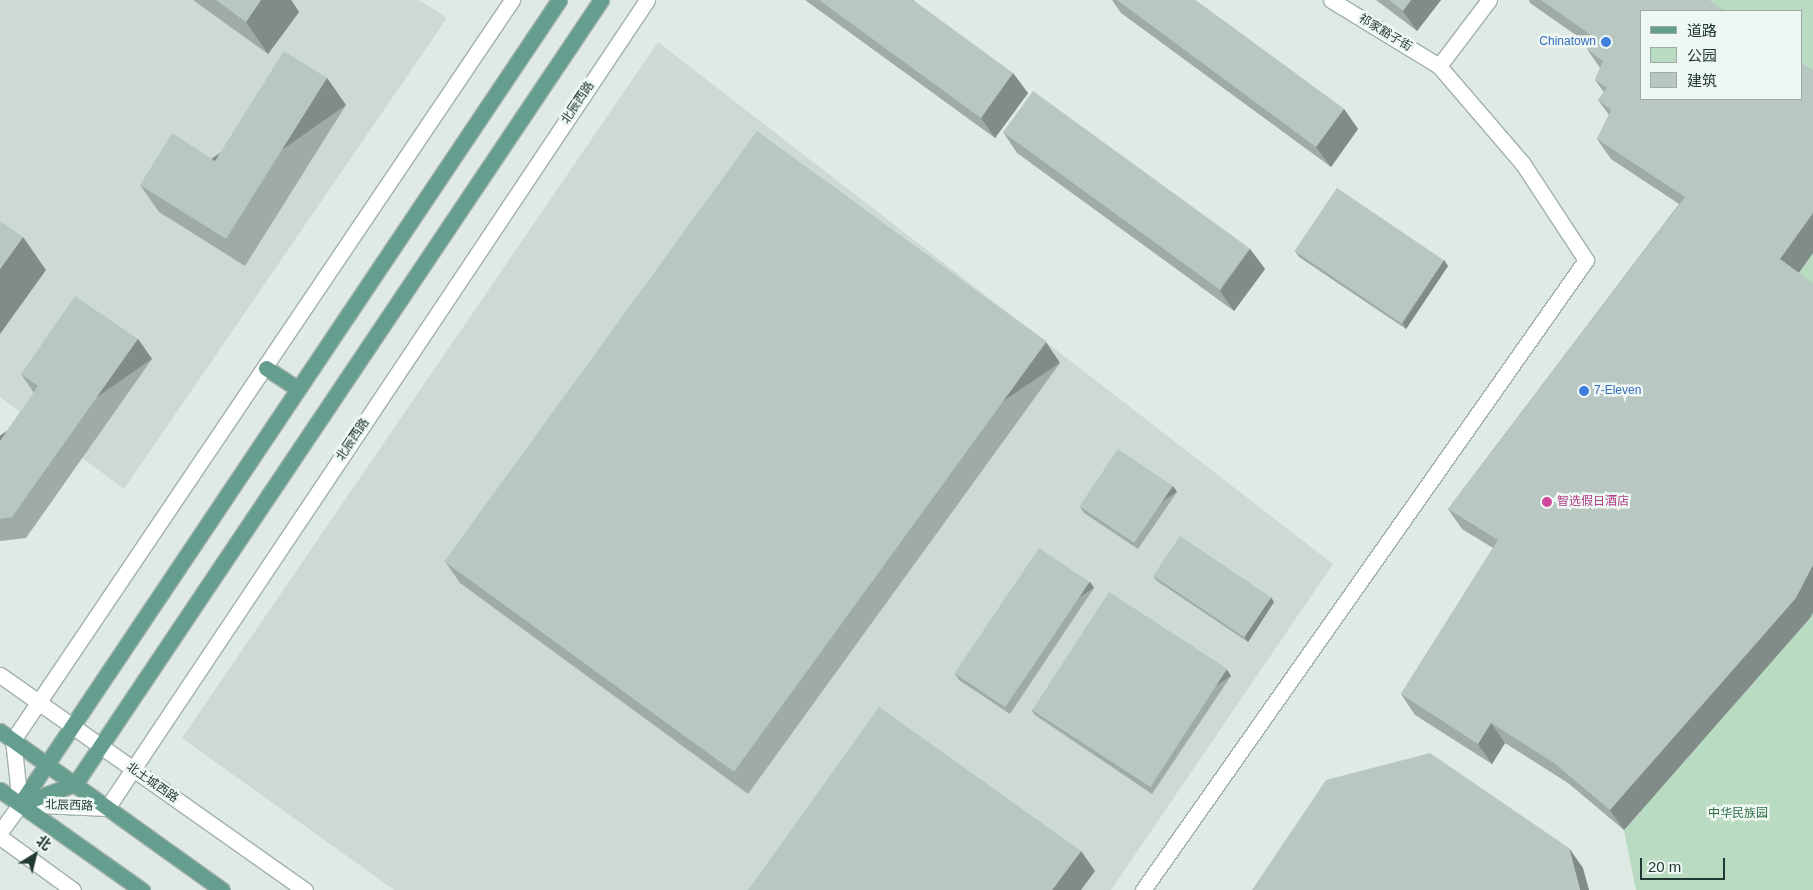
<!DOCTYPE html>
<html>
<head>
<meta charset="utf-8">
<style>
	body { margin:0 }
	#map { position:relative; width:1813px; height:890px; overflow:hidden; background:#dfeae5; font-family:Helvetica,"Noto Sans SC",sans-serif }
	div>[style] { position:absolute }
	.built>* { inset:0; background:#cddad4 }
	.green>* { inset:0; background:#b8dbc1 }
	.roads { filter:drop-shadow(1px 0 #a2b1ac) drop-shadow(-1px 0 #a2b1ac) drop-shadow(0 1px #a2b1ac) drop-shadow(0 -1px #a2b1ac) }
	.minor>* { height:15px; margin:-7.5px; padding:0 7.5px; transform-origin:7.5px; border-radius:7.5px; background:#fff }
	.major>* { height:15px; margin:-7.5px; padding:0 7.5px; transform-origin:7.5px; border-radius:7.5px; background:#659e8f }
	.wall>* { inset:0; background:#9eaba6 }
	.shaded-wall>* { inset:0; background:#818b87; transform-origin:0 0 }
	.building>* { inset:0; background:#b8c7c1; transform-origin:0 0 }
	.dots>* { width:14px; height:14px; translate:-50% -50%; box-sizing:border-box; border:2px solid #eff7f3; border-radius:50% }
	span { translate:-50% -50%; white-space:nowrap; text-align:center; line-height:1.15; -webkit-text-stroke:5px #eff7f3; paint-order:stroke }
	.street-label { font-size:12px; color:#213932 }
	.shop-label { font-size:12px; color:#366cbe }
	.right { translate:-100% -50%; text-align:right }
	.left { translate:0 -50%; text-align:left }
	.hotel-label { font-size:12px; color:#b23c85 }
	.park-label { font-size:12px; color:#2d6e45 }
	.legend { position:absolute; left:1640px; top:10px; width:162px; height:90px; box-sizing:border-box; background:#eff7f3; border:1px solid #9daba6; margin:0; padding:6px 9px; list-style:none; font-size:15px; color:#213932 }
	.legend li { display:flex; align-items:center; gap:10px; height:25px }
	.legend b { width:25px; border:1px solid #9daba6 }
	.north { position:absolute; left:10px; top:830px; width:50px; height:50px; -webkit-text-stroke:4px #eff7f3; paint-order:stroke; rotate:36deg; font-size:14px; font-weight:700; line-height:20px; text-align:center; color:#213932 }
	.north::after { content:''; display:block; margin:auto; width:18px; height:22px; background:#213932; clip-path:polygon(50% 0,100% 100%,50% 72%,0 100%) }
	.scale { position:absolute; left:1640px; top:858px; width:85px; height:22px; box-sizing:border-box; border:2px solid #213932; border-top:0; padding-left:6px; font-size:15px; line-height:18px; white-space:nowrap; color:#213932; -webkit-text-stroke:4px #eff7f3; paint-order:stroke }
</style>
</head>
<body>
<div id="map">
	<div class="built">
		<div style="clip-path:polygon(0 0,419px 0,447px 18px,124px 489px,0 397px)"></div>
		<div style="clip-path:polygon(658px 42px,1333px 564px,1111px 890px,394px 890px,182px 738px)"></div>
	</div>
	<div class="green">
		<div style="clip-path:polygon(1692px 0,1813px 0,1813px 82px,1802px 74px,1802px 11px,1709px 11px)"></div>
		<div style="clip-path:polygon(1813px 253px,1813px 293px,1794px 279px)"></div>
		<div style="clip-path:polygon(1813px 613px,1813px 890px,1636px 890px,1624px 830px)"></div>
	</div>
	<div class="roads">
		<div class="minor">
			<div style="left:1331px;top:0;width:127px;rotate:31.4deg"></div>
			<div style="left:0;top:675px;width:373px;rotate:35.2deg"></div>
			<div style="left:20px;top:804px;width:87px;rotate:2.6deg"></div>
			<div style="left:107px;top:808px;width:972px;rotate:-56.24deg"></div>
			<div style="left:20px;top:804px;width:64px;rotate:-96.2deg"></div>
			<div style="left:13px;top:740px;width:893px;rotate:-56.01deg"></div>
			<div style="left:0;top:832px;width:34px;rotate:-54deg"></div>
			<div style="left:0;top:837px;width:90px;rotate:36deg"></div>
			<div style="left:1143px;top:890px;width:770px;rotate:-54.89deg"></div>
			<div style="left:1586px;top:260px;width:115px;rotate:-123.3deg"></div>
			<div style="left:1523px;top:164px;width:129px;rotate:-130.6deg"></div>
			<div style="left:1439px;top:66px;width:83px;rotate:-52.9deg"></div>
		</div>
		<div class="major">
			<div style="left:266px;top:368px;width:38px;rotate:33deg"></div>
			<div style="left:0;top:731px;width:273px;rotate:35.6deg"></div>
			<div style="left:0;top:790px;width:174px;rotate:35.2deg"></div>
			<div style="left:20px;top:804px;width:59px;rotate:-20deg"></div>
			<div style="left:75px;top:784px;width:944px;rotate:-56.14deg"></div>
			<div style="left:20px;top:804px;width:968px;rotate:-56.16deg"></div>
		</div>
	</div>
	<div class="wall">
		<div style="clip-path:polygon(193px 0,291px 0,299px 12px,268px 54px)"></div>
		<div style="clip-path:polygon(805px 0,913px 0,1028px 93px,995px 138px)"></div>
		<div style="clip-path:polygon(1112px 0,1195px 0,1344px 109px,1358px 129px,1331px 167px,1121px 13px)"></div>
		<div style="clip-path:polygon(1376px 0,1441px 0,1417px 31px)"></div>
		<div style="clip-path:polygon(1529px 0,1708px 0,1813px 71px,1813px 253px,1799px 273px,1810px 618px,1624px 830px,1568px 783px,1505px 743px,1492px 764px,1415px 715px,1401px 694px,1493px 548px,1462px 529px,1448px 509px,1679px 204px,1611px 159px,1597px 139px,1609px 115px,1598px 100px,1604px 92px,1595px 80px,1600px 68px,1587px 49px,1590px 45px,1530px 3px)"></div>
		<div style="clip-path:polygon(327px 78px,346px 105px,245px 266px,159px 212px,140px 185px,215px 161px)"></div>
		<div style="clip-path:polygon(1003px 132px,1250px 249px,1265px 269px,1234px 311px,1017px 153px)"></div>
		<div style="clip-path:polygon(1295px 251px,1444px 260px,1448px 266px,1406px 329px,1299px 257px)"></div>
		<div style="clip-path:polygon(138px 339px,152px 359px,26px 538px,0 541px,0 441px,34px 393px,21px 374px)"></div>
		<div style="clip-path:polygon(1060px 363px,748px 794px,460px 583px,446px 563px)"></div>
		<div style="clip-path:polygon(1173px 486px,1177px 492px,1138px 549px,1084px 513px,1080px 507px)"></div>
		<div style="clip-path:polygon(1153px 576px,1274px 602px,1248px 642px,1157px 581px)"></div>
		<div style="clip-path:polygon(1090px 582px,1094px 588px,1010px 714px,959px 680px,955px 674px)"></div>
		<div style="clip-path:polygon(1227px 670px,1231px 676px,1152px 794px,1035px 715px,1031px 710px)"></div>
	</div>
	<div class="shaded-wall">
		<div style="clip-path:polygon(261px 0,291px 0,299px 12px,268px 54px,246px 22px)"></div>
		<div style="clip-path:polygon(1411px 0,1441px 0,1417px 31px,1403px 11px)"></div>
		<div style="clip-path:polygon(1013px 73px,1028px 93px,995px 138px,981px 118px)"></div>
		<div style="left:327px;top:78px;width:33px;height:190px;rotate:55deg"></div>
		<div style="clip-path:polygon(1344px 109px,1358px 129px,1331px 167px,1316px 147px)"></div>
		<div style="clip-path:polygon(1813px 213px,1813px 253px,1794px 279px,1780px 259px)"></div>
		<div style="clip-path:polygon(23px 237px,46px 270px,0 334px,0 269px)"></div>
		<div style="clip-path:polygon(1250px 249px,1265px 269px,1234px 311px,1220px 291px)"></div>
		<div style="clip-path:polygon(1444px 260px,1448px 266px,1406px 329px,1403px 323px)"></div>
		<div style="left:138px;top:339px;width:24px;height:218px;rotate:55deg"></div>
		<div style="left:1046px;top:342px;width:25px;height:532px;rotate:56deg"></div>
		<div style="left:1173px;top:486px;width:7px;height:69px;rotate:56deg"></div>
		<div style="clip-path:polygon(1813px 565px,1813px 613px,1810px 618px,1624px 830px,1610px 810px)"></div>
		<div style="left:1090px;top:582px;width:7px;height:152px;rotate:56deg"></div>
		<div style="clip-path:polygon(1271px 597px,1274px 602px,1248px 642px,1244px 636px)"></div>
		<div style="left:1227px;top:670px;width:7px;height:142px;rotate:56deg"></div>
		<div style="clip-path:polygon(1491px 723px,1505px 743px,1492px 764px,1478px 744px)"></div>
		<div style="clip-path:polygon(1569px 848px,1583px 868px,1589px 890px,1580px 890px)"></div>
		<div style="clip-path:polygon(1081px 851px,1095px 871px,1081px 890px,1052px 890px)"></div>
	</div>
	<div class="building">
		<div style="clip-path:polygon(216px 0,261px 0,246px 22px)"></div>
		<div style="clip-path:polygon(819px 0,913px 0,1013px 73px,981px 118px)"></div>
		<div style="clip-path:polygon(1117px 0,1195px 0,1344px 109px,1316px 147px)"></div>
		<div style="clip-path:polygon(1389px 0,1411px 0,1403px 11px)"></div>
		<div style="clip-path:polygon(1541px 0,1708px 0,1725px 11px,1642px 11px,1642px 99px,1802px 99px,1802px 63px,1813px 71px,1813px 213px,1780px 259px,1813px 283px,1813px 565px,1796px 598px,1610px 810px,1554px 763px,1491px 723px,1478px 744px,1401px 694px,1498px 540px,1448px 509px,1685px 197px,1597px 139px,1611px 110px,1598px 100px,1607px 88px,1595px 80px,1603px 61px,1587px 49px,1595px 38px)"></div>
		<div style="clip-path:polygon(284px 51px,327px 78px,226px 239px,140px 185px,172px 133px,215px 161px)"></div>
		<div style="left:1033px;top:91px;width:268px;height:51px;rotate:36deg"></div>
		<div style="left:757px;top:131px;width:358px;height:532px;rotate:36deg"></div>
		<div style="left:1337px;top:188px;width:129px;height:76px;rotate:34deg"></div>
		<div style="clip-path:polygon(0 221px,23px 237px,0 269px)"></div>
		<div style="clip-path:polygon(75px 296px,138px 339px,12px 517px,0 519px,0 441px,38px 386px,21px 374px)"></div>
		<div style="left:1118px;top:449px;width:66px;height:69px;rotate:34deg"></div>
		<div style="left:1180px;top:536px;width:110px;height:48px;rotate:34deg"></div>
		<div style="left:1039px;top:548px;width:61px;height:151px;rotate:34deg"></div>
		<div style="left:1109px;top:592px;width:141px;height:141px;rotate:33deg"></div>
		<div style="clip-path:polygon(879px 707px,1081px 851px,1052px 890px,748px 890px)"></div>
		<div style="clip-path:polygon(1430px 753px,1569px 848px,1580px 890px,1252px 890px,1326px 780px)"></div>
	</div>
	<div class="dots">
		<div style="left:1606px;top:42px;background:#3f7fe0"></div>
		<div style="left:1584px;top:391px;background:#3f7fe0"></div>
		<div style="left:1547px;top:502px;background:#d1479c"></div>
	</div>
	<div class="street-label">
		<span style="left:1385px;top:33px;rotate:31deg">祁家豁子街</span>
		<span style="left:578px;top:103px;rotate:-56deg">北辰西路</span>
		<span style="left:353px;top:440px;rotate:-56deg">北辰西路</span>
		<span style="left:152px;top:783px;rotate:35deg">北土城西路</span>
		<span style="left:69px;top:806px;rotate:2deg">北辰西路</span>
	</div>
	<div class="shop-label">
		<span class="right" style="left:1596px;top:42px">Chinatown</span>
		<span class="left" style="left:1594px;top:391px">7-Eleven</span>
	</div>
	<div class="hotel-label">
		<span class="left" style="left:1557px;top:502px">智选假日酒店</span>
	</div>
	<div class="park-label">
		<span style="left:1738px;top:814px">中华民族园</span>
	</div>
	<ul class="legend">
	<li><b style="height:6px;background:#659e8f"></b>道路</li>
	<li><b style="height:14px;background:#b8dbc1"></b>公园</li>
	<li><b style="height:14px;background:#b8c7c1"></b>建筑</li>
	</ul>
	<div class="north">北</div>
	<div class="scale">20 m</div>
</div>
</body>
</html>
